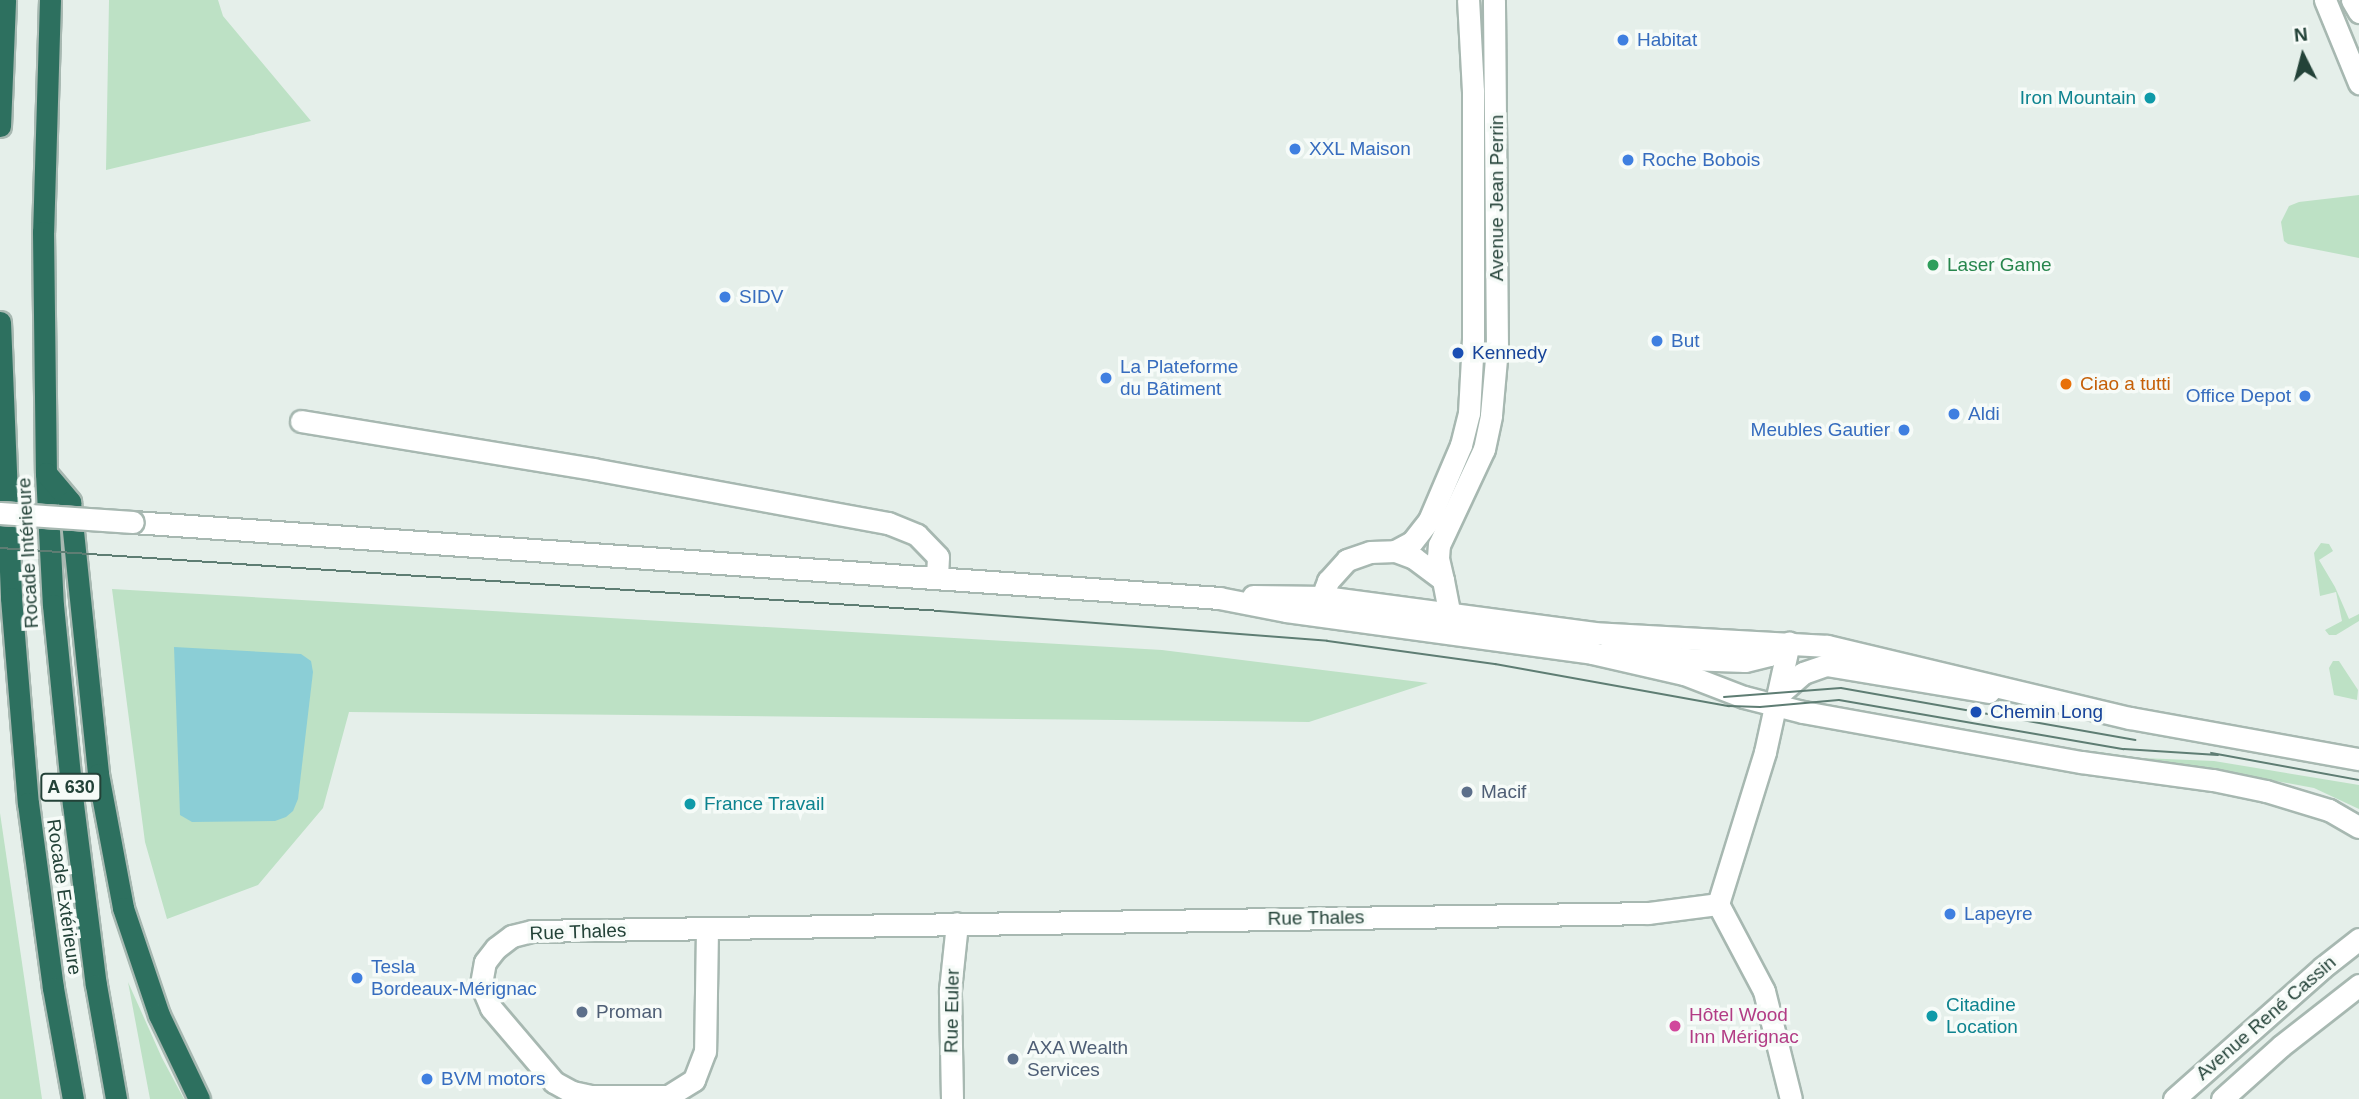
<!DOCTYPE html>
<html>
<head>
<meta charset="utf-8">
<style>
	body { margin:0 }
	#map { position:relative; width:2359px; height:1099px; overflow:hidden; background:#e5efea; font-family:Arial,sans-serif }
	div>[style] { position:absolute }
	.green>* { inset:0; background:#bde1c5 }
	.water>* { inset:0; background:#8bced6 }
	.roads { filter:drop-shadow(2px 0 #a7b8b1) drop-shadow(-2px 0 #a7b8b1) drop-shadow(0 2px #a7b8b1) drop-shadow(0 -2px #a7b8b1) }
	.minor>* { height:21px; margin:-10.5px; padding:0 10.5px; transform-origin:10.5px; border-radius:10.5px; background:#fff }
	.tertiary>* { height:21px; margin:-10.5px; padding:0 10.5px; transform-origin:10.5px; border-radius:10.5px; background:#fff }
	.secondary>* { height:21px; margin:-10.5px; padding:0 10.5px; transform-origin:10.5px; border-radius:10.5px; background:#fff }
	.motorway>* { height:21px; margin:-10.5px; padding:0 10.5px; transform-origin:10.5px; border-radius:10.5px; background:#2d705f }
	.tram>* { height:2px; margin:-1px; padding:0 1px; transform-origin:1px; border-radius:1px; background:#5e7d73 }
	.bridges { filter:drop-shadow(2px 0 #a7b8b1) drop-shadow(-2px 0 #a7b8b1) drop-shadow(0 2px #a7b8b1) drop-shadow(0 -2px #a7b8b1) }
	.tertiary-bridge>* { height:21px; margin:-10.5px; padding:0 10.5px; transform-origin:10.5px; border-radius:10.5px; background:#fff }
	.dots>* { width:19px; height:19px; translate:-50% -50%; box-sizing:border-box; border:4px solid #f6fbf8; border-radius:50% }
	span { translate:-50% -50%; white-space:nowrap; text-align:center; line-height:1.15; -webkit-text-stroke:7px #f6fbf8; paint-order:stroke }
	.shield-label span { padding:2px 5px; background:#f6fbf8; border:2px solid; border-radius:5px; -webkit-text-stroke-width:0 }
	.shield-label { font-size:18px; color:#234238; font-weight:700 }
	.shop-label { font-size:19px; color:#366cbe }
	.left { translate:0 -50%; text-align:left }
	.right { translate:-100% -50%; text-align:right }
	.culture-label { font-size:19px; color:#0d838f }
	.street-label { font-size:19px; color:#234238 }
	.leisure-label { font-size:19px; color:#27864d }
	.transit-label { font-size:19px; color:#164399 }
	.food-label { font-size:19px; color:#c56008 }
	.service-label { font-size:19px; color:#4e5e75 }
	.hotel-label { font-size:19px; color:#b23c85 }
	.north { position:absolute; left:2268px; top:21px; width:70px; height:70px; -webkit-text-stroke:5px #f6fbf8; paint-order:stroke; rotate:354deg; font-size:19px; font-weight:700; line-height:28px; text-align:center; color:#234238 }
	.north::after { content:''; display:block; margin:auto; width:24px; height:32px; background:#234238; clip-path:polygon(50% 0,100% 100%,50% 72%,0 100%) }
</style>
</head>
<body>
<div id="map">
	<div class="green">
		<div style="clip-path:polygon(109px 0,218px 0,223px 16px,311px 121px,106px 170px)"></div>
		<div style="clip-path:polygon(2359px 195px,2359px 258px,2288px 244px,2284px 241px,2281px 222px,2289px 206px,2299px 202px)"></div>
		<div style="clip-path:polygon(2321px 543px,2329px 544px,2333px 551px,2319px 560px,2335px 587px,2349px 619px,2359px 614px,2359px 621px,2336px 635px,2329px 635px,2325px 630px,2342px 621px,2336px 592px,2320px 596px,2314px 553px)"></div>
		<div style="clip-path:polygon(112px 589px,1162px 650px,1428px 683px,1309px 722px,349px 712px,323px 808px,258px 885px,167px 919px,145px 842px)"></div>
		<div style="clip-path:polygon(2333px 661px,2339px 661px,2358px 690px,2357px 700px,2334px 695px,2329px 668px)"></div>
		<div style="clip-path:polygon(2093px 751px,2142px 758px,2214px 761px,2359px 785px,2359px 809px,2314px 788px,2194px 766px,2091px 758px)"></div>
		<div style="clip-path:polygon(0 813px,42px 1099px,0 1099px)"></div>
		<div style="clip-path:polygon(128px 982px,162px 1058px,184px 1099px,150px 1099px)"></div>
	</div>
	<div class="water">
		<div style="clip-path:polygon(174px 647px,301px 654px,311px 661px,313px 672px,298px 799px,293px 811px,286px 817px,275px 821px,192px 822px,180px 815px)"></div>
	</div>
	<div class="roads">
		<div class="minor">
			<div style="left:2352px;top:0;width:14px;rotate:60deg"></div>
			<div style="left:301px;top:421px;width:296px;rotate:9.3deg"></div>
			<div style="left:593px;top:469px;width:300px;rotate:10.4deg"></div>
			<div style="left:888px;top:523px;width:31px;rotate:22deg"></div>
			<div style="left:917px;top:535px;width:30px;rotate:46deg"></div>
			<div style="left:938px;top:557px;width:19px;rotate:93deg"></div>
			<div style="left:1395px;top:551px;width:19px;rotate:-28deg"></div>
			<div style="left:1412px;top:542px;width:28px;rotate:-52deg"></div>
			<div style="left:1429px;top:520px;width:82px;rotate:-66.9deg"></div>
			<div style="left:1461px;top:445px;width:33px;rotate:-76deg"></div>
			<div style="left:1469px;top:413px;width:74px;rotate:-86.9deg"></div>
			<div style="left:1473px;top:339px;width:248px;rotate:-90deg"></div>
			<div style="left:1473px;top:91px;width:91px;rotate:-93.1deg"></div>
			<div style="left:1443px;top:580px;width:23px;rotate:-103deg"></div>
			<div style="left:1438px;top:558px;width:13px;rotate:-86deg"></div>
			<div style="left:1439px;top:545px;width:106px;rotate:-64.9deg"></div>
			<div style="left:1484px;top:449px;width:35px;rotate:-78deg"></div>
			<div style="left:1491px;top:415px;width:67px;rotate:-84.9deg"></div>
			<div style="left:1497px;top:348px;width:348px;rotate:-90.5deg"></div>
			<div style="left:1335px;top:611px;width:9px;rotate:-144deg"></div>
			<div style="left:1328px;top:606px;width:17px;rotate:-100deg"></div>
			<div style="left:1325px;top:589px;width:9px;rotate:-69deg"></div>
			<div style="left:1328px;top:581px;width:28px;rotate:-48deg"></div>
			<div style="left:1347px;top:560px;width:24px;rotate:-19deg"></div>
			<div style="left:1370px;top:552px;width:25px;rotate:-2deg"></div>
			<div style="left:1395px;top:551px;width:20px;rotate:20deg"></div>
			<div style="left:1414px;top:558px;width:36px;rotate:37deg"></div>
			<div style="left:1443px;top:580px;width:32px;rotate:79deg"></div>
			<div style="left:1449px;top:611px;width:19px;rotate:141deg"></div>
			<div style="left:1606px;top:653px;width:34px;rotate:-2deg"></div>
			<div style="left:1640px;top:652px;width:47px;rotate:8.7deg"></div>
			<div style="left:1686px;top:659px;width:59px;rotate:1.9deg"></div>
			<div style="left:1745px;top:661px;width:25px;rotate:-14deg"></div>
			<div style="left:1769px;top:655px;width:23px;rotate:-31deg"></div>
			<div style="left:1779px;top:694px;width:32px;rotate:-41deg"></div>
			<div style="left:1803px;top:673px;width:24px;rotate:-19deg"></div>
			<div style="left:1826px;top:665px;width:165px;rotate:9.4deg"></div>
			<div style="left:1718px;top:904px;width:98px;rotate:62.1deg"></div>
			<div style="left:1764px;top:991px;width:111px;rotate:76deg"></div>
			<div style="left:707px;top:929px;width:122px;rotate:90.9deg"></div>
			<div style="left:705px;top:1051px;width:31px;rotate:111deg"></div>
			<div style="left:694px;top:1080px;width:31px;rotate:148deg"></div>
			<div style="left:668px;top:1096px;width:77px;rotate:180deg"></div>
			<div style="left:591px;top:1096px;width:19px;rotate:-168deg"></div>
			<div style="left:572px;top:1092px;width:21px;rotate:-151deg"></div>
			<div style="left:554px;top:1082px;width:97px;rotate:-130.4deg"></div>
			<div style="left:491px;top:1008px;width:26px;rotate:-113deg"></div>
			<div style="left:481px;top:984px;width:22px;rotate:-80deg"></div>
			<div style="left:485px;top:962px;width:18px;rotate:-52deg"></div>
			<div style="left:496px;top:948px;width:20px;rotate:-37deg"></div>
			<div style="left:512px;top:936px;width:21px;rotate:-14deg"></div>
			<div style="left:532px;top:931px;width:1116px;rotate:-0.92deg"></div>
			<div style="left:1648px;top:913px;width:71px;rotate:-7.3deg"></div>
			<div style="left:1718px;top:904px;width:159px;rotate:-72.8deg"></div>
			<div style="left:1765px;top:752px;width:112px;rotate:-77.6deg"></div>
			<div style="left:952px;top:1099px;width:109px;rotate:-91.1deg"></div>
			<div style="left:950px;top:990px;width:67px;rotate:-84deg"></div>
		</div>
		<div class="tertiary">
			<div style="left:2325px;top:0;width:90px;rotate:67.7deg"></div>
			<div style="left:133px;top:522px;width:1089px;rotate:4deg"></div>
			<div style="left:1219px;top:598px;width:68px;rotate:11deg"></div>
			<div style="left:1286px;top:611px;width:309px;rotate:7.8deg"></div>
			<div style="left:1592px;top:653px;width:94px;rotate:12.9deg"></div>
			<div style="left:1684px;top:674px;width:64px;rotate:21deg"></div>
			<div style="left:1744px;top:697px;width:61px;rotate:14.3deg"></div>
			<div style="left:1803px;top:712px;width:282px;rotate:10.2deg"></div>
			<div style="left:2081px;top:762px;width:133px;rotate:7.8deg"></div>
			<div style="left:2213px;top:780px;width:54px;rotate:11.7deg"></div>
			<div style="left:2266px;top:791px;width:66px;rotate:16.8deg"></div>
			<div style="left:2329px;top:810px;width:34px;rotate:30deg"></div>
			<div style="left:1253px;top:596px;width:72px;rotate:0.8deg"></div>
			<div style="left:1325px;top:597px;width:271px;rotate:7.6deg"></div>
			<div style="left:1594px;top:633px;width:233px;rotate:3.2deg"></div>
			<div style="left:1827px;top:646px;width:311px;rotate:13.4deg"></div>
			<div style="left:2130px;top:718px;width:233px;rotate:10.2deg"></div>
		</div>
		<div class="secondary">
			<div style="left:2174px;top:1099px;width:198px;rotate:-41.5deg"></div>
			<div style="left:2322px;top:968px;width:47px;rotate:-38.1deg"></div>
			<div style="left:2222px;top:1099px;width:79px;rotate:-41.9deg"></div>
			<div style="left:2281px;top:1046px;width:99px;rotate:-38deg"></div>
		</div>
		<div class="motorway">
			<div style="left:50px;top:0;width:232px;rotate:91.7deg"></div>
			<div style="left:43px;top:232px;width:241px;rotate:89.3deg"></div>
			<div style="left:46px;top:473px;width:132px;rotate:87deg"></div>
			<div style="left:53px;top:605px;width:200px;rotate:84.3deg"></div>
			<div style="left:73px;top:804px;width:182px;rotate:82.8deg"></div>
			<div style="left:96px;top:985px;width:116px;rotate:80deg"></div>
			<div style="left:0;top:126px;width:126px;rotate:-87.7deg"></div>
			<div style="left:0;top:322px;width:276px;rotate:87.7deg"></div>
			<div style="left:11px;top:598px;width:206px;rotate:85.3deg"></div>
			<div style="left:28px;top:803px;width:187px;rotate:82.3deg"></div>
			<div style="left:53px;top:988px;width:113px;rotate:79.8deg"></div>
			<div style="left:46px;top:473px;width:38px;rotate:50deg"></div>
			<div style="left:70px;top:502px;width:273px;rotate:84.1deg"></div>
			<div style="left:98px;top:774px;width:136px;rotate:79.4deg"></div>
			<div style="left:123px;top:908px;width:113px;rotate:71.4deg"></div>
			<div style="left:159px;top:1015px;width:93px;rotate:64.5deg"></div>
		</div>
	</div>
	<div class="tram">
		<div style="left:0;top:548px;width:942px;rotate:3.83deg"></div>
		<div style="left:940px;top:611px;width:388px;rotate:4.4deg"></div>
		<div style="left:1327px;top:641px;width:170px;rotate:7.8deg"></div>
		<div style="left:1495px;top:664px;width:238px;rotate:10.2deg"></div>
		<div style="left:1729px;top:706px;width:31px;rotate:2deg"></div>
		<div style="left:1760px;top:707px;width:79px;rotate:-5.1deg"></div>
		<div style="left:1839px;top:700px;width:289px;rotate:9.8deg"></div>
		<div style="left:2124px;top:749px;width:94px;rotate:3.7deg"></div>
		<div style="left:1724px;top:697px;width:117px;rotate:-4.4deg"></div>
		<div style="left:1841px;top:688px;width:299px;rotate:10deg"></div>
		<div style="left:2211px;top:753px;width:150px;rotate:10.3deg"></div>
	</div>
	<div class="bridges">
		<div class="tertiary-bridge">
			<div style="left:0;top:513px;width:133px;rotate:3.9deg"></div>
		</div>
	</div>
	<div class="dots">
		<div style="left:1623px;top:40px;background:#3f7fe0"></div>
		<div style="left:2150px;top:98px;background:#0f9aa8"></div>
		<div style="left:1295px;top:149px;background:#3f7fe0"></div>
		<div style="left:1628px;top:160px;background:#3f7fe0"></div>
		<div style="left:1933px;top:265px;background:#2e9e5b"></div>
		<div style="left:725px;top:297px;background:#3f7fe0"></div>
		<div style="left:1657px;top:341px;background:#3f7fe0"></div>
		<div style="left:1458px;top:353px;background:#1a4fb4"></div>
		<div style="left:1106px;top:378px;background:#3f7fe0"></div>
		<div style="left:2066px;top:384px;background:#e8710a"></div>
		<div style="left:2305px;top:396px;background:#3f7fe0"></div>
		<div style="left:1954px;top:414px;background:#3f7fe0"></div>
		<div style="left:1904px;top:430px;background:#3f7fe0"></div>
		<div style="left:1976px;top:712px;background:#1a4fb4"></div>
		<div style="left:1467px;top:792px;background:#5c6f8a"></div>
		<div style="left:690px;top:804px;background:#0f9aa8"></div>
		<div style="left:1950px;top:914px;background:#3f7fe0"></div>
		<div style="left:357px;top:978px;background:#3f7fe0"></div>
		<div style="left:582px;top:1012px;background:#5c6f8a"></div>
		<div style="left:1932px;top:1016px;background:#0f9aa8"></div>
		<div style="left:1675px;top:1026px;background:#d1479c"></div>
		<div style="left:1013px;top:1059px;background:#5c6f8a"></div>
		<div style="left:427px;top:1079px;background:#3f7fe0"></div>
	</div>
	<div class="shield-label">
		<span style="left:71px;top:787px">A 630</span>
	</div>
	<div class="shop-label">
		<span class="left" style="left:1637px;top:40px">Habitat</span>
		<span class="left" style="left:1309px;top:149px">XXL Maison</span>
		<span class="left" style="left:1642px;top:160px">Roche Bobois</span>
		<span class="left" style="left:739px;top:297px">SIDV</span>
		<span class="left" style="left:1671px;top:341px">But</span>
		<span class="left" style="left:1120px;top:378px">La Plateforme<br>du Bâtiment</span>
		<span class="right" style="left:2291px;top:396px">Office Depot</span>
		<span class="left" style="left:1968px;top:414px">Aldi</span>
		<span class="right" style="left:1890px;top:430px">Meubles Gautier</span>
		<span class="left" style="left:1964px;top:914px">Lapeyre</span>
		<span class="left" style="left:371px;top:978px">Tesla<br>Bordeaux-Mérignac</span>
		<span class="left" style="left:441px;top:1079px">BVM motors</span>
	</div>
	<div class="culture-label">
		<span class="right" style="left:2136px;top:98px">Iron Mountain</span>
		<span class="left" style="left:704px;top:804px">France Travail</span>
		<span class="left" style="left:1946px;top:1016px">Citadine<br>Location</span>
	</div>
	<div class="street-label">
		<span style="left:1497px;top:198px;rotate:-90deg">Avenue Jean Perrin</span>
		<span style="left:28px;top:553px;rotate:-93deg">Rocade Intérieure</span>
		<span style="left:64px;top:897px;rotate:82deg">Rocade Extérieure</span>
		<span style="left:1316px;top:918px;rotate:-1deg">Rue Thales</span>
		<span style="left:578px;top:932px;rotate:-2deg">Rue Thales</span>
		<span style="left:952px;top:1011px;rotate:-89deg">Rue Euler</span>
		<span style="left:2266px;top:1018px;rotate:-41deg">Avenue René Cassin</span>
	</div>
	<div class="leisure-label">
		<span class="left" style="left:1947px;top:265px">Laser Game</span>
	</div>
	<div class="transit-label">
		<span class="left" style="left:1472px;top:353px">Kennedy</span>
		<span class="left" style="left:1990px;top:712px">Chemin Long</span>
	</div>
	<div class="food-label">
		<span class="left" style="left:2080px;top:384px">Ciao a tutti</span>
	</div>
	<div class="service-label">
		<span class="left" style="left:1481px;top:792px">Macif</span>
		<span class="left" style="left:596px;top:1012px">Proman</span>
		<span class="left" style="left:1027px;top:1059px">AXA Wealth<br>Services</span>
	</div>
	<div class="hotel-label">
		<span class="left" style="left:1689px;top:1026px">Hôtel Wood<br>Inn Mérignac</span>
	</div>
	<div class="north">N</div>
</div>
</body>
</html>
